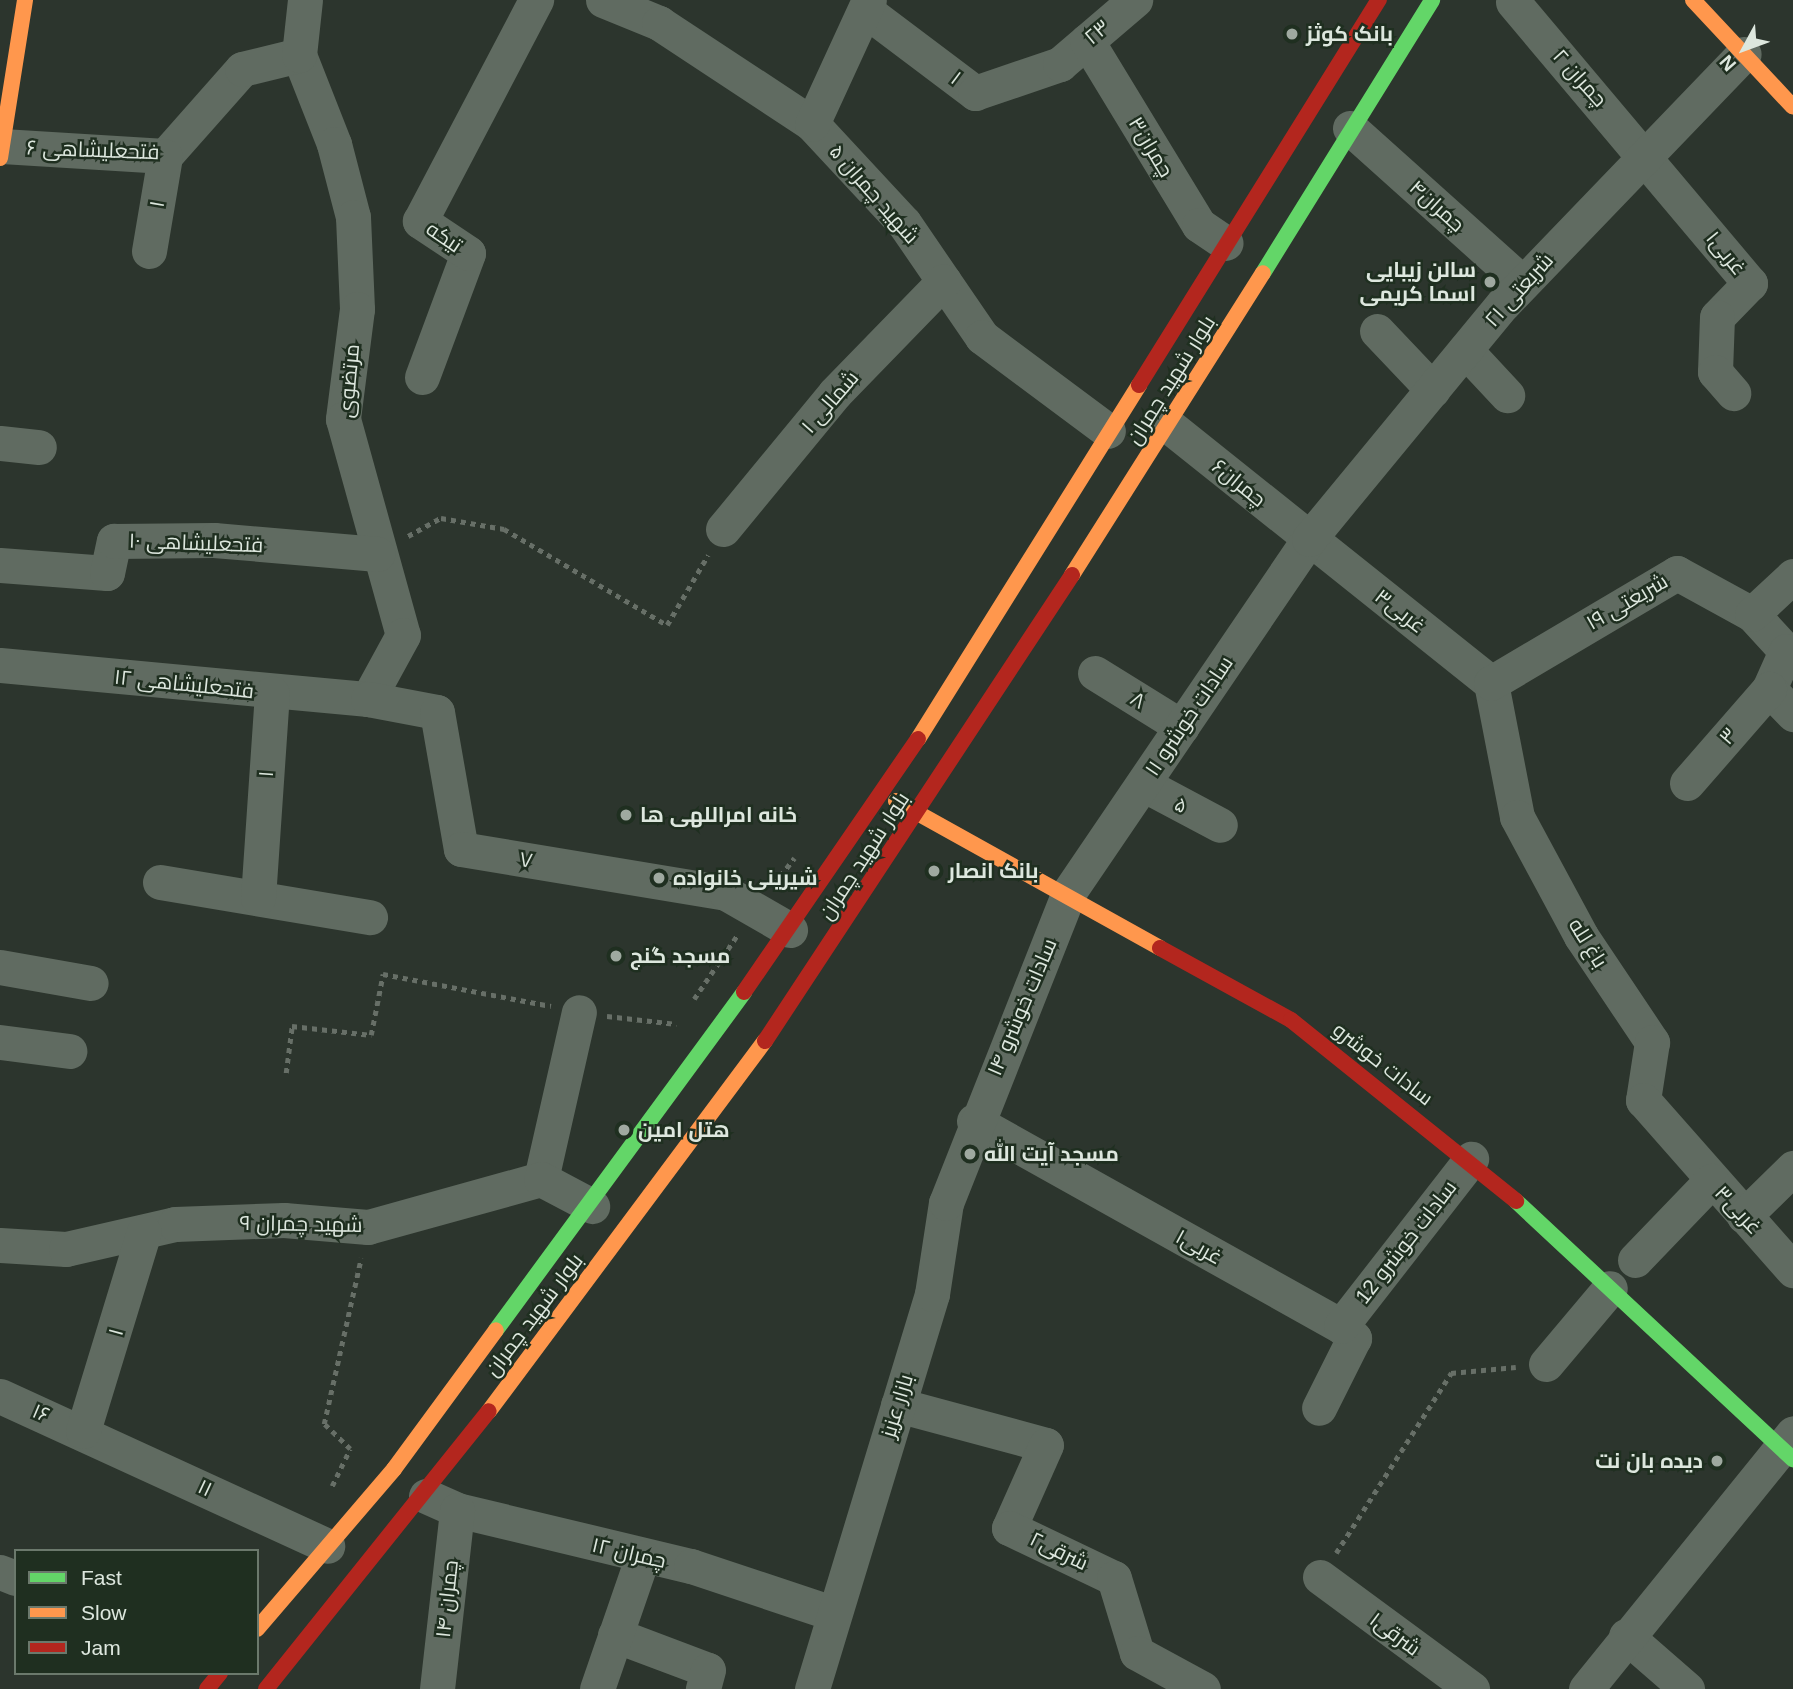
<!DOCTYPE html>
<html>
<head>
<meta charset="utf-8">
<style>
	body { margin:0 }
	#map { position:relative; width:1793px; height:1689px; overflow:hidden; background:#2c352d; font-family:Arial,Cairo,sans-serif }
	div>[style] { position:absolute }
	.path>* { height:4.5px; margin-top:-2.25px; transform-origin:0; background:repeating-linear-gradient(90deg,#676f67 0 5px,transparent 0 10px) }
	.street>* { height:35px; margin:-17.5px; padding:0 17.5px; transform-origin:17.5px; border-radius:17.5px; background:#606b61 }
	.fast>* { height:16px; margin:-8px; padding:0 8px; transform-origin:8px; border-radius:8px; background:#63d668 }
	.slow>* { height:16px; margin:-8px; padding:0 8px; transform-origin:8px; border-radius:8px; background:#ff974d }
	.jam>* { height:16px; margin:-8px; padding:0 8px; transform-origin:8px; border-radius:8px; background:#b3261e }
	.dots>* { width:19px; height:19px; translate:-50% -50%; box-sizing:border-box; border:4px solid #1f2f20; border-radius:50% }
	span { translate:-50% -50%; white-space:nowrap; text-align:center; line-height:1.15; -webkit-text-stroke:5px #1f2f20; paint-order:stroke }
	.street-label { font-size:21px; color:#dde7de }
	.poi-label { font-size:21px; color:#dde7de; font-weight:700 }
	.left { translate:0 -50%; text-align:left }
	.right { translate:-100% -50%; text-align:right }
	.legend { position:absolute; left:14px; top:1549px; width:245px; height:126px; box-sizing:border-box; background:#1f2f20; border:2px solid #6b796c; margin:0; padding:9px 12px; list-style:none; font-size:21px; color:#dde7de }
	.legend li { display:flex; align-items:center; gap:14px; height:35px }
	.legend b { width:35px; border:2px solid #6b796c }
	.north { position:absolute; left:1709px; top:14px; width:70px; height:70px; -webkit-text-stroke:5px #1f2f20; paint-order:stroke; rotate:229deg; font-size:19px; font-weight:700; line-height:28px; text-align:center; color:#dde7de }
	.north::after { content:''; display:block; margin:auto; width:24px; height:32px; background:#dde7de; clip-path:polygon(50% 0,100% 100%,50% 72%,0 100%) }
</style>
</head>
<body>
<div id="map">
	<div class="path">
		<div style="left:408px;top:536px;width:38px;rotate:-29deg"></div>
		<div style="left:441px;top:518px;width:64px;rotate:9.9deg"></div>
		<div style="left:504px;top:529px;width:189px;rotate:30.5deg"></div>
		<div style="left:667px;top:625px;width:81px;rotate:-59.6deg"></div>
		<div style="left:774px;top:884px;width:33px;rotate:-52deg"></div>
		<div style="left:694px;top:999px;width:78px;rotate:-55.9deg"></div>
		<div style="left:607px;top:1016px;width:70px;rotate:6.5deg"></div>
		<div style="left:286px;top:1073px;width:47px;rotate:-82.7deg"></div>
		<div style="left:292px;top:1026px;width:80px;rotate:6.5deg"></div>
		<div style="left:371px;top:1035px;width:62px;rotate:-78.9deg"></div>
		<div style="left:383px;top:974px;width:171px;rotate:10.8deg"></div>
		<div style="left:332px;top:1486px;width:41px;rotate:-64.1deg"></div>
		<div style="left:350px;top:1449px;width:36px;rotate:-136deg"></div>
		<div style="left:324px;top:1424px;width:170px;rotate:-77.4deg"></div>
		<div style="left:1336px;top:1553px;width:214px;rotate:-57.4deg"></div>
		<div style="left:1451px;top:1373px;width:65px;rotate:-5.3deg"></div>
	</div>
	<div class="street">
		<div style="left:603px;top:0;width:61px;rotate:22.3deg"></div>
		<div style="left:659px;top:23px;width:183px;rotate:33.4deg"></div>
		<div style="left:812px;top:124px;width:135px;rotate:47.1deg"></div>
		<div style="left:904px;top:223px;width:138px;rotate:55.6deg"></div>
		<div style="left:982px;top:337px;width:157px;rotate:36.7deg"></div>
		<div style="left:1513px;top:2px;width:368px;rotate:49.9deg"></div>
		<div style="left:1750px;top:283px;width:47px;rotate:134.1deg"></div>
		<div style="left:1717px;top:317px;width:55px;rotate:92.1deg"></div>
		<div style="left:1715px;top:372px;width:28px;rotate:49deg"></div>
		<div style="left:865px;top:10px;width:138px;rotate:37deg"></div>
		<div style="left:975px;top:93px;width:90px;rotate:-18.8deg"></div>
		<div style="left:1060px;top:64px;width:99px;rotate:-40.5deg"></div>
		<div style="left:1087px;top:41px;width:215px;rotate:58.7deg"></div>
		<div style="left:1199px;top:225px;width:32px;rotate:34deg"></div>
		<div style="left:299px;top:55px;width:96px;rotate:68.5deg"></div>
		<div style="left:334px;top:144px;width:75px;rotate:75.4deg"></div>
		<div style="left:353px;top:217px;width:92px;rotate:87.5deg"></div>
		<div style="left:357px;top:309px;width:111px;rotate:97.3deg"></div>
		<div style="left:343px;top:419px;width:224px;rotate:74.5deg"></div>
		<div style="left:403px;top:635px;width:73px;rotate:118.7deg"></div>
		<div style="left:812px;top:124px;width:136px;rotate:-65.3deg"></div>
		<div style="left:1350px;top:128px;width:232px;rotate:41.9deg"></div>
		<div style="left:2px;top:146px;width:163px;rotate:3.5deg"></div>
		<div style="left:165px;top:156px;width:116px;rotate:-48.5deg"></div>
		<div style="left:242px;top:69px;width:59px;rotate:-13.8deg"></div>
		<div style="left:299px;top:55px;width:55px;rotate:-83.8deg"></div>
		<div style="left:149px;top:251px;width:96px;rotate:-80.4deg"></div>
		<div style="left:1377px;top:331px;width:81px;rotate:46.5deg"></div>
		<div style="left:1465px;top:350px;width:62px;rotate:47deg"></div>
		<div style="left:422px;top:377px;width:132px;rotate:-69.6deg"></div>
		<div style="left:468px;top:253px;width:58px;rotate:-146.3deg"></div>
		<div style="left:420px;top:221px;width:250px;rotate:-62.3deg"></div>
		<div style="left:1169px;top:426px;width:412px;rotate:38.6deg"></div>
		<div style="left:0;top:443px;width:39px;rotate:6deg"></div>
		<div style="left:723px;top:529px;width:176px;rotate:-50.5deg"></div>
		<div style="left:835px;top:393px;width:156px;rotate:-45.8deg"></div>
		<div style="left:0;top:565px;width:107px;rotate:4.3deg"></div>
		<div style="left:107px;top:573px;width:33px;rotate:-78deg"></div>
		<div style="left:114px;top:541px;width:100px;rotate:-0.6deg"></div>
		<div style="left:214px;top:540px;width:164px;rotate:4.9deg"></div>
		<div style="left:1752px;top:614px;width:50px;rotate:47.4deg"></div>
		<div style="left:1786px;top:651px;width:42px;rotate:114.1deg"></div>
		<div style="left:1769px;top:689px;width:35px;rotate:46deg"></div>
		<div style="left:0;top:665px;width:370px;rotate:5.3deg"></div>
		<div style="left:368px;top:699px;width:70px;rotate:10.7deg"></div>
		<div style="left:437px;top:712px;width:139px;rotate:80.1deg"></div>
		<div style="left:461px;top:849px;width:269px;rotate:9.4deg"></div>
		<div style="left:726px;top:893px;width:74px;rotate:30deg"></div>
		<div style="left:1095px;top:673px;width:102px;rotate:31.8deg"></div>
		<div style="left:1491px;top:683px;width:136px;rotate:79deg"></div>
		<div style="left:1517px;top:817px;width:135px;rotate:61.7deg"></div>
		<div style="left:1581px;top:936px;width:128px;rotate:56.2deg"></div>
		<div style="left:1652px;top:1042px;width:59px;rotate:98.8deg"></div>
		<div style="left:1643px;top:1100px;width:227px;rotate:48.6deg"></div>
		<div style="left:1491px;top:683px;width:216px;rotate:-30.6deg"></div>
		<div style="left:1677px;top:573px;width:85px;rotate:28.7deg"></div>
		<div style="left:1752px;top:614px;width:56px;rotate:-42.8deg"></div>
		<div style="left:1687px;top:783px;width:125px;rotate:-48.9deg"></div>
		<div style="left:1143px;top:784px;width:87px;rotate:28deg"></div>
		<div style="left:160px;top:882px;width:213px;rotate:9.5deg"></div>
		<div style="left:258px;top:898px;width:205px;rotate:-86.1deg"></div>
		<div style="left:0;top:967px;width:92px;rotate:10deg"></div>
		<div style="left:0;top:1042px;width:70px;rotate:7.4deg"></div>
		<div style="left:974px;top:1121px;width:420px;rotate:29.2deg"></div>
		<div style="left:1341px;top:1326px;width:18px;rotate:43deg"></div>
		<div style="left:1354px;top:1338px;width:78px;rotate:116.6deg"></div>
		<div style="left:541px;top:1179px;width:171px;rotate:-77.2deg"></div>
		<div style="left:1744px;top:1216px;width:69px;rotate:-44.4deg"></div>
		<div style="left:0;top:1245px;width:66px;rotate:3.5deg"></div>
		<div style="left:66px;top:1249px;width:112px;rotate:-12.9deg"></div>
		<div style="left:175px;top:1224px;width:109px;rotate:-2.1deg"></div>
		<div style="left:284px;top:1220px;width:84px;rotate:4.8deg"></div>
		<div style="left:368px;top:1227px;width:180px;rotate:-15.5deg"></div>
		<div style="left:541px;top:1179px;width:58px;rotate:27.9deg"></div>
		<div style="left:1635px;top:1260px;width:110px;rotate:-46.1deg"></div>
		<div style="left:1341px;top:1326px;width:212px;rotate:-52.1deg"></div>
		<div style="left:1546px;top:1364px;width:99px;rotate:-49.9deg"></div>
		<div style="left:0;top:1396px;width:360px;rotate:24.6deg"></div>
		<div style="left:898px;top:1405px;width:153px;rotate:15.1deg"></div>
		<div style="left:1046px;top:1445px;width:91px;rotate:114deg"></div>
		<div style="left:1009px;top:1528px;width:116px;rotate:25.5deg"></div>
		<div style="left:1114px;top:1578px;width:78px;rotate:73deg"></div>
		<div style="left:1137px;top:1653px;width:75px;rotate:28.6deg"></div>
		<div style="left:83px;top:1431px;width:208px;rotate:-73deg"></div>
		<div style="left:426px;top:1496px;width:34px;rotate:24deg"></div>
		<div style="left:457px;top:1510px;width:241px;rotate:13.5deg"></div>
		<div style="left:691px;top:1566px;width:149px;rotate:18.4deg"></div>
		<div style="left:0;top:1572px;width:17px;rotate:21deg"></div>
		<div style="left:1320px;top:1577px;width:189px;rotate:36.4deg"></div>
		<div style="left:615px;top:1635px;width:99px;rotate:20.6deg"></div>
		<div style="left:708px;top:1670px;width:20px;rotate:105deg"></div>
		<div style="left:1626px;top:1636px;width:81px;rotate:41deg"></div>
		<div style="left:437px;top:1689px;width:180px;rotate:-83.6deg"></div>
		<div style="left:597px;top:1689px;width:139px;rotate:-71deg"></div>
		<div style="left:812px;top:1689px;width:413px;rotate:-73.1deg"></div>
		<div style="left:932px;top:1294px;width:92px;rotate:-81.3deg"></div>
		<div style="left:946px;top:1203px;width:334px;rotate:-68.4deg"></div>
		<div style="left:1069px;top:892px;width:427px;rotate:-55.8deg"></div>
		<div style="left:1309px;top:539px;width:305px;rotate:-50.5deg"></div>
		<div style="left:1503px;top:304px;width:347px;rotate:-46.1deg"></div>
		<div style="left:1586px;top:1689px;width:329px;rotate:-51deg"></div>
	</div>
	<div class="fast">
		<div style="left:1263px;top:273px;width:321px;rotate:-58.2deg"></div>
		<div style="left:1516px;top:1201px;width:379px;rotate:43deg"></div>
		<div style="left:496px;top:1330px;width:419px;rotate:-53.7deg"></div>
	</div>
	<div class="slow">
		<div style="left:1693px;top:0;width:146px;rotate:46.9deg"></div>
		<div style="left:0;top:158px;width:160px;rotate:-81deg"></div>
		<div style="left:1072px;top:575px;width:357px;rotate:-57.7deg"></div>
		<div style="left:918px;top:739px;width:417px;rotate:-58deg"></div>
		<div style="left:896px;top:801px;width:302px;rotate:29.1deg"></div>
		<div style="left:489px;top:1411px;width:462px;rotate:-53.3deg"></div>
		<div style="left:257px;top:1629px;width:211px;rotate:-49.4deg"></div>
		<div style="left:394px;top:1469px;width:172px;rotate:-53.7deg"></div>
	</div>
	<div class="jam">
		<div style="left:1139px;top:385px;width:454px;rotate:-58.1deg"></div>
		<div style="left:1160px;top:948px;width:149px;rotate:28.8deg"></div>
		<div style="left:1291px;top:1020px;width:289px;rotate:38.8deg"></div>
		<div style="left:744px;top:992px;width:307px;rotate:-55.5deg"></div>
		<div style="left:765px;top:1041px;width:558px;rotate:-56.62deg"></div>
		<div style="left:207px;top:1689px;width:21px;rotate:-51deg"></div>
		<div style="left:266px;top:1689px;width:356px;rotate:-51.3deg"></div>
	</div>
	<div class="dots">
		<div style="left:1292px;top:34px;background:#9fa9a0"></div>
		<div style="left:1490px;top:282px;background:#9fa9a0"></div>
		<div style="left:626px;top:815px;background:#9fa9a0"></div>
		<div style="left:934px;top:871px;background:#9fa9a0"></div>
		<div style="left:659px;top:878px;background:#9fa9a0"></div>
		<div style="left:616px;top:956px;background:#9fa9a0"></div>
		<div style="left:624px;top:1130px;background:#9fa9a0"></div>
		<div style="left:970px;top:1154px;background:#9fa9a0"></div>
		<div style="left:1717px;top:1461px;background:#9fa9a0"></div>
	</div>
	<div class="street-label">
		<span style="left:1097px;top:32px;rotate:-40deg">۲۳</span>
		<span style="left:956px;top:78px;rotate:37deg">۱</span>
		<span style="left:1580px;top:78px;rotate:48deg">چمران ۲</span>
		<span style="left:1151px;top:147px;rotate:59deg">چمران۳</span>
		<span style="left:93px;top:150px;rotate:2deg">فتحعلیشاهی ۶</span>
		<span style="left:874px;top:194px;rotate:49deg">شهید چمران ۵</span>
		<span style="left:157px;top:204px;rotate:-80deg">۱</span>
		<span style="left:1437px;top:206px;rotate:42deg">چمران۴</span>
		<span style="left:444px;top:237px;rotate:34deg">تیکه</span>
		<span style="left:1726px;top:253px;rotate:51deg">غربی۱</span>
		<span style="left:1519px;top:290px;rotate:-48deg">شریعتی ۲۱</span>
		<span style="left:1171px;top:380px;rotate:-58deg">بلوار شهید چمران</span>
		<span style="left:349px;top:381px;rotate:-85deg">مرتضوی</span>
		<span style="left:830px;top:402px;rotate:-49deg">شمالی ۱</span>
		<span style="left:1239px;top:483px;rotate:39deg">چمران۶</span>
		<span style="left:196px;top:543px;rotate:2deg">فتحعلیشاهی ۱۰</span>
		<span style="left:1627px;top:602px;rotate:-30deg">شریعتی ۱۹</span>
		<span style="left:1400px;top:611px;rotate:38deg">غربی۳</span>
		<span style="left:184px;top:684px;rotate:6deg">فتحعلیشاهی ۱۲</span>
		<span style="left:1138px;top:700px;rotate:32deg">۸</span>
		<span style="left:1189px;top:716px;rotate:-56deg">سادات خوشرو ۱۱</span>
		<span style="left:1728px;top:736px;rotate:-49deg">۳</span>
		<span style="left:266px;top:774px;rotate:-86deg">۱</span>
		<span style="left:1181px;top:805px;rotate:28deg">۵</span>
		<span style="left:864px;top:856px;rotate:-57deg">بلوار شهید چمران</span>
		<span style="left:526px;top:860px;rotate:9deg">۷</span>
		<span style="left:1588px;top:943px;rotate:58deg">باغ لله</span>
		<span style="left:1022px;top:1007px;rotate:-67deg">سادات خوشرو ۱۴</span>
		<span style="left:1383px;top:1064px;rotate:38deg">سادات خوشرو</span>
		<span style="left:1738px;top:1210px;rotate:47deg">غربی۳</span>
		<span style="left:301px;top:1224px;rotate:1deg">شهید چمران ۹</span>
		<span style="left:1406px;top:1242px;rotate:-52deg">سادات خوشرو 12</span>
		<span style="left:1199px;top:1247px;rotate:29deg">غربی۱</span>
		<span style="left:534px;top:1315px;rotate:-53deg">بلوار شهید چمران</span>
		<span style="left:116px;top:1332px;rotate:-75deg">۱</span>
		<span style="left:897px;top:1406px;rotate:-73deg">بازار عزیز</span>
		<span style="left:41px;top:1413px;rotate:23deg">۱۶</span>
		<span style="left:205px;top:1488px;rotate:25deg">۱۱</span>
		<span style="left:1059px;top:1551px;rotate:26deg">شرقی۲</span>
		<span style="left:629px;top:1553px;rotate:13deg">چمران ۱۲</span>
		<span style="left:447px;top:1599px;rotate:-84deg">چمران ۱۴</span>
		<span style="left:1395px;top:1634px;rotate:37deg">شرقی۱</span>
	</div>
	<div class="poi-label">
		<span class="left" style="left:1306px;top:34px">بانک کوثز</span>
		<span class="right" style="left:1476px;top:282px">سالن زیبایی<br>اسما کریمی</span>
		<span class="left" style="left:640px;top:815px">خانه امراللهی ها</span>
		<span class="left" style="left:948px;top:871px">بانک انصار</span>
		<span class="left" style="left:673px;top:878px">شیرینی خانواده</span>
		<span class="left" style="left:630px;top:956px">مسجد گنج</span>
		<span class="left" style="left:638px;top:1130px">هتل امین</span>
		<span class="left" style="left:984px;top:1154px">مسجد آیت الله</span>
		<span class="right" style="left:1703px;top:1461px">دیده بان نت</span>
	</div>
	<ul class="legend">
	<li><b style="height:9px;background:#63d668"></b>Fast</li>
	<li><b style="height:9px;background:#ff974d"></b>Slow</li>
	<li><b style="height:9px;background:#b3261e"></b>Jam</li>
	</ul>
	<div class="north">N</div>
</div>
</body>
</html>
